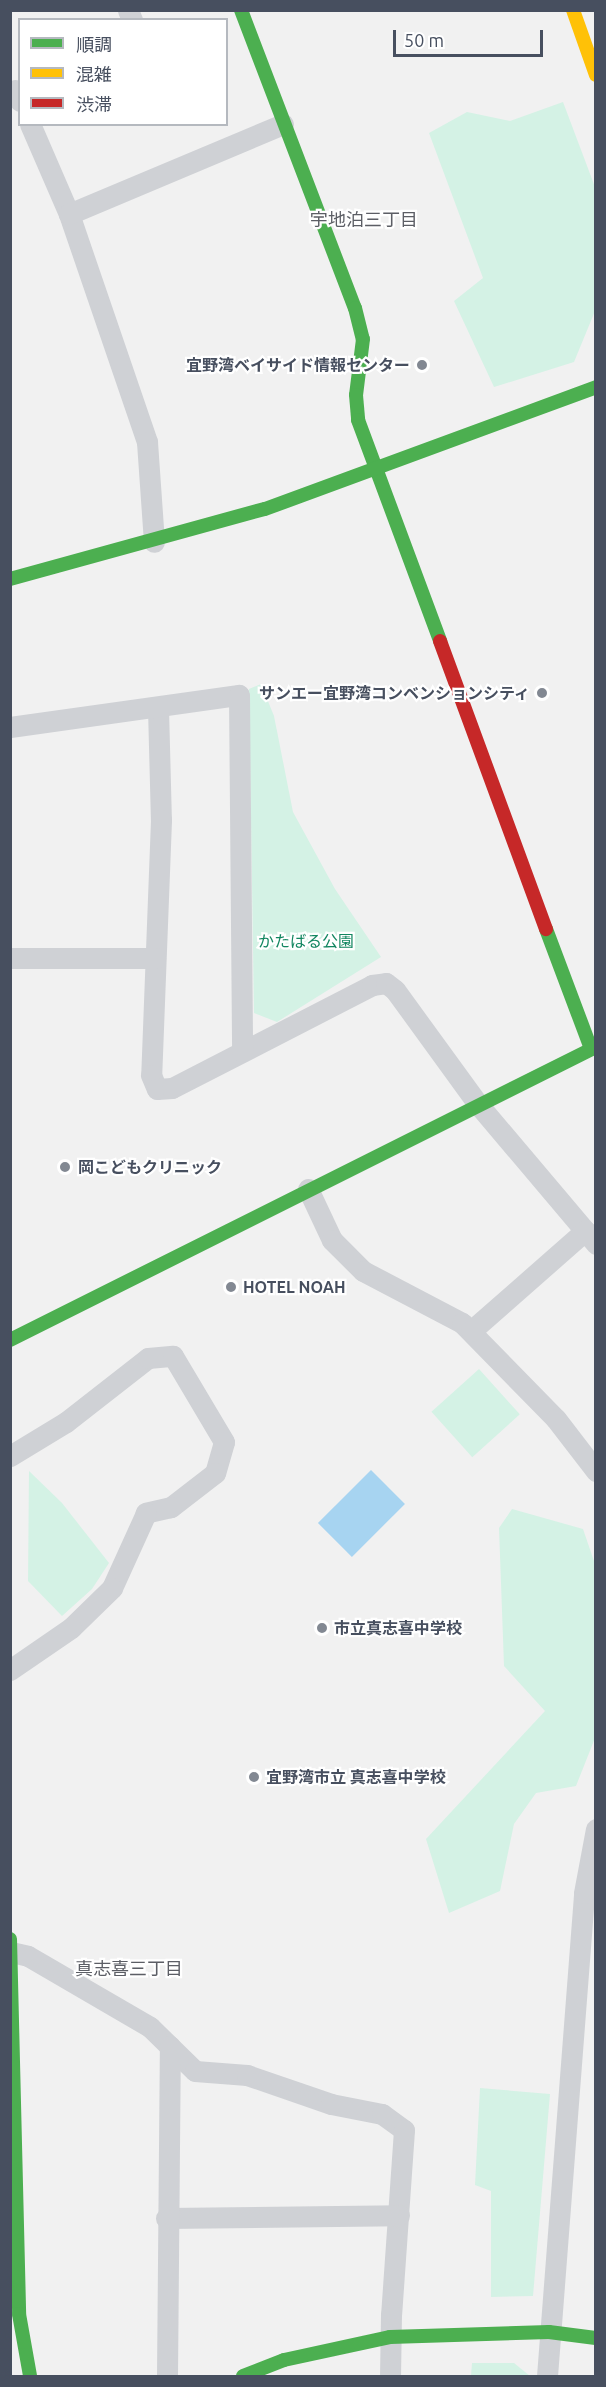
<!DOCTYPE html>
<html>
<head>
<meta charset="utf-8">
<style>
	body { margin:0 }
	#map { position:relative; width:606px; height:2387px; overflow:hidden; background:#f1f1f1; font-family:Ubuntu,"Noto Sans JP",sans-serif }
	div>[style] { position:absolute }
	.green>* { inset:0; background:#d4f2e5; transform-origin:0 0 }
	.water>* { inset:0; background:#a7d4f1; transform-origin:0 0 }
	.street>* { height:21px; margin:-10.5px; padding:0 10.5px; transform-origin:10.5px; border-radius:10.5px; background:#cfd1d5 }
	.fast>* { height:14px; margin:-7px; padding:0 7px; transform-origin:7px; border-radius:7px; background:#4caf50 }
	.slow>* { height:14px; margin:-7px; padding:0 7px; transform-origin:7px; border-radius:7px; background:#ffc107 }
	.jam>* { height:14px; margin:-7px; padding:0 7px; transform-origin:7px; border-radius:7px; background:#c62828 }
	.dots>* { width:16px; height:16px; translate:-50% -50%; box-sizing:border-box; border:3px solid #fff; border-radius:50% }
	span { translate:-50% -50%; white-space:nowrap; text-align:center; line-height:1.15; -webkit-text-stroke:4.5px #fff; paint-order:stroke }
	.poi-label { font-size:16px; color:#474f5f; font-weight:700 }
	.right { translate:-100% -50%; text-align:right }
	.left { translate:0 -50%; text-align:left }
	.park-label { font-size:16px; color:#128660 }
	.neighbourhood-label { font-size:18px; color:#5c5e65 }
	.frame { position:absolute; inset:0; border:12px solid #474f5f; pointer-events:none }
	.legend { position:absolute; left:18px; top:18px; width:210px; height:108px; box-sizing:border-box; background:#fff; border:2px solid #b5b9bf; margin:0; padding:8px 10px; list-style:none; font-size:18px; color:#474f5f }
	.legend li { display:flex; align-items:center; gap:12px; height:30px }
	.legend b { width:30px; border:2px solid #b5b9bf }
	.scale { position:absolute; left:393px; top:30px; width:150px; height:27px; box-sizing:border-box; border:3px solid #474f5f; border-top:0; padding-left:8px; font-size:18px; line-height:21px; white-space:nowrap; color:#474f5f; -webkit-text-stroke:4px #fff; paint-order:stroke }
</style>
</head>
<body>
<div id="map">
	<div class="green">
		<div style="clip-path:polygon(563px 102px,595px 187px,595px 311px,574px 362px,494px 387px,454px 301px,483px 278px,429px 133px,467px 112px,510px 121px)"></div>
		<div style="clip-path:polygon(261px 684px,274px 716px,293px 812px,335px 889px,381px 957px,277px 1022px,254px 1013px,249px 689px)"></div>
		<div style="left:479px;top:1369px;width:61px;height:64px;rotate:48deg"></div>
		<div style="clip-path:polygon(29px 1471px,62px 1503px,109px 1563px,92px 1589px,62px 1616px,28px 1581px)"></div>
		<div style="clip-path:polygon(512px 1509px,583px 1529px,595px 1564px,595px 1738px,576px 1786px,536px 1793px,514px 1824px,500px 1891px,449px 1913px,426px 1839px,545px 1711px,504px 1666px,499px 1528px)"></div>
		<div style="clip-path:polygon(480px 2088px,550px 2094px,533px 2296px,491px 2297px,491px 2191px,475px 2185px)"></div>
		<div style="clip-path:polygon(472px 2363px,514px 2363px,530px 2376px,471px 2376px)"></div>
	</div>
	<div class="water">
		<div style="left:371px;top:1470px;width:48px;height:75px;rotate:45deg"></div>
	</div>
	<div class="street">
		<div style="left:128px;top:10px;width:11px;rotate:68deg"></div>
		<div style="left:15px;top:90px;width:12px;rotate:66deg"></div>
		<div style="left:30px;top:124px;width:98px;rotate:66.6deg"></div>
		<div style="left:69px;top:214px;width:241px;rotate:71.1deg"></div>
		<div style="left:147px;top:442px;width:100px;rotate:86deg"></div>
		<div style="left:69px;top:214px;width:232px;rotate:-22.8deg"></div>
		<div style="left:158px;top:708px;width:112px;rotate:88.5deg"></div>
		<div style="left:161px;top:820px;width:255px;rotate:92.2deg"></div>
		<div style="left:151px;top:1075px;width:15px;rotate:67deg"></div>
		<div style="left:157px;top:1089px;width:15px;rotate:-4deg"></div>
		<div style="left:172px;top:1088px;width:225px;rotate:-27.2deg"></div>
		<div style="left:372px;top:985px;width:14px;rotate:-8deg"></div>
		<div style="left:386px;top:983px;width:11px;rotate:38deg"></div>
		<div style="left:395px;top:990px;width:140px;rotate:54deg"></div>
		<div style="left:477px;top:1103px;width:185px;rotate:49.8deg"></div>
		<div style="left:10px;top:727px;width:231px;rotate:-8deg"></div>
		<div style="left:239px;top:695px;width:356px;rotate:89.5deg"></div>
		<div style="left:10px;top:958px;width:145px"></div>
		<div style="left:308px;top:1189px;width:56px;rotate:64.8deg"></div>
		<div style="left:332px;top:1240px;width:44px;rotate:45deg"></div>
		<div style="left:363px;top:1271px;width:112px;rotate:27.7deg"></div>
		<div style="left:462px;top:1323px;width:134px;rotate:45.6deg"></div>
		<div style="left:556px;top:1419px;width:66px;rotate:52.4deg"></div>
		<div style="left:471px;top:1331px;width:152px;rotate:-41.3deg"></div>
		<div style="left:10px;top:1456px;width:66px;rotate:-31.3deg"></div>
		<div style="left:66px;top:1422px;width:104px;rotate:-38deg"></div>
		<div style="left:148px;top:1358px;width:25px;rotate:-5deg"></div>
		<div style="left:173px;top:1356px;width:100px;rotate:59.3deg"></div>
		<div style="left:224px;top:1442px;width:32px;rotate:106deg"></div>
		<div style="left:215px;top:1473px;width:56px;rotate:142.3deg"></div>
		<div style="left:171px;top:1507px;width:26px;rotate:167deg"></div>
		<div style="left:146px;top:1513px;width:82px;rotate:114.4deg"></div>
		<div style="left:112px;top:1588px;width:57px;rotate:135.7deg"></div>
		<div style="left:71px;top:1628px;width:74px;rotate:145.5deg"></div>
		<div style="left:11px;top:1952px;width:17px;rotate:13deg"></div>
		<div style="left:28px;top:1956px;width:141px;rotate:30.2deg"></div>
		<div style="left:150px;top:2027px;width:63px;rotate:44.4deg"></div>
		<div style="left:195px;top:2071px;width:52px;rotate:4.4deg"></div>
		<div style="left:247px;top:2075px;width:89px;rotate:19deg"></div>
		<div style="left:331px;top:2104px;width:52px;rotate:11.1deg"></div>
		<div style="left:382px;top:2114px;width:27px;rotate:36deg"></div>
		<div style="left:404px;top:2130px;width:184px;rotate:94deg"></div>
		<div style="left:391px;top:2314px;width:62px;rotate:90.9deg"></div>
		<div style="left:166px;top:2218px;width:233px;rotate:-0.7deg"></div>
		<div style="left:167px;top:2376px;width:330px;rotate:-89.5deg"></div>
		<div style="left:547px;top:2376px;width:484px;rotate:-85.6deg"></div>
		<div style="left:584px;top:1893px;width:65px;rotate:-79.4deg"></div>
	</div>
	<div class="fast">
		<div style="left:241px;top:10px;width:319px;rotate:69.1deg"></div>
		<div style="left:355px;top:308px;width:32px;rotate:76deg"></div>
		<div style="left:363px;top:339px;width:56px;rotate:97.1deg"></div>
		<div style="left:356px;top:395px;width:25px;rotate:85deg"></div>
		<div style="left:358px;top:420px;width:236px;rotate:69.6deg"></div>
		<div style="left:10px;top:579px;width:264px;rotate:-15.4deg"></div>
		<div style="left:265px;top:509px;width:353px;rotate:-20.2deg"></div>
		<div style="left:546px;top:929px;width:128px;rotate:69.4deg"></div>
		<div style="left:10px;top:1340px;width:655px;rotate:-26.57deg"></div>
		<div style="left:10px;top:1939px;width:375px;rotate:88.6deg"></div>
		<div style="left:19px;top:2314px;width:63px;rotate:79.9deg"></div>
		<div style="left:243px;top:2376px;width:44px;rotate:-21.3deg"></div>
		<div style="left:284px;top:2360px;width:108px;rotate:-12.2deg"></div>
		<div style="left:390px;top:2337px;width:159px;rotate:-1.8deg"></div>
		<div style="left:549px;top:2332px;width:47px;rotate:7.3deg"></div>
	</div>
	<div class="slow">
		<div style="left:573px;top:10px;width:69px;rotate:70.5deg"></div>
	</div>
	<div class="jam">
		<div style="left:440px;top:641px;width:307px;rotate:69.8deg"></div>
	</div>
	<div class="dots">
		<div style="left:422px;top:365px;background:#828892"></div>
		<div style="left:542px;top:693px;background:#828892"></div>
		<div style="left:65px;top:1167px;background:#828892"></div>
		<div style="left:231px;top:1287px;background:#828892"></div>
		<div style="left:322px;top:1628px;background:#828892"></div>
		<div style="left:254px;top:1777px;background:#828892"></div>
	</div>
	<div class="poi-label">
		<span class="right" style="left:410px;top:365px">宜野湾ベイサイド情報センター</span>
		<span class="right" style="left:530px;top:693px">サンエー宜野湾コンベンションシティ</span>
		<span class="left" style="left:78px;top:1167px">岡こどもクリニック</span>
		<span class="left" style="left:243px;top:1287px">HOTEL NOAH</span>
		<span class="left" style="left:334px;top:1628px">市立真志喜中学校</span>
		<span class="left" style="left:266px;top:1777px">宜野湾市立 真志喜中学校</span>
	</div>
	<div class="park-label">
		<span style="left:306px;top:941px">かたばる公園</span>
	</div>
	<div class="neighbourhood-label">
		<span style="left:364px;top:219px">宇地泊三丁目</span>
		<span style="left:129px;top:1968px">真志喜三丁目</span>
	</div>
	<div class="frame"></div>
	<ul class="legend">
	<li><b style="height:8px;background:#4caf50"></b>順調</li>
	<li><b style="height:8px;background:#ffc107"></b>混雑</li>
	<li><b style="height:8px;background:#c62828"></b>渋滞</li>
	</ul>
	<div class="scale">50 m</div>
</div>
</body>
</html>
